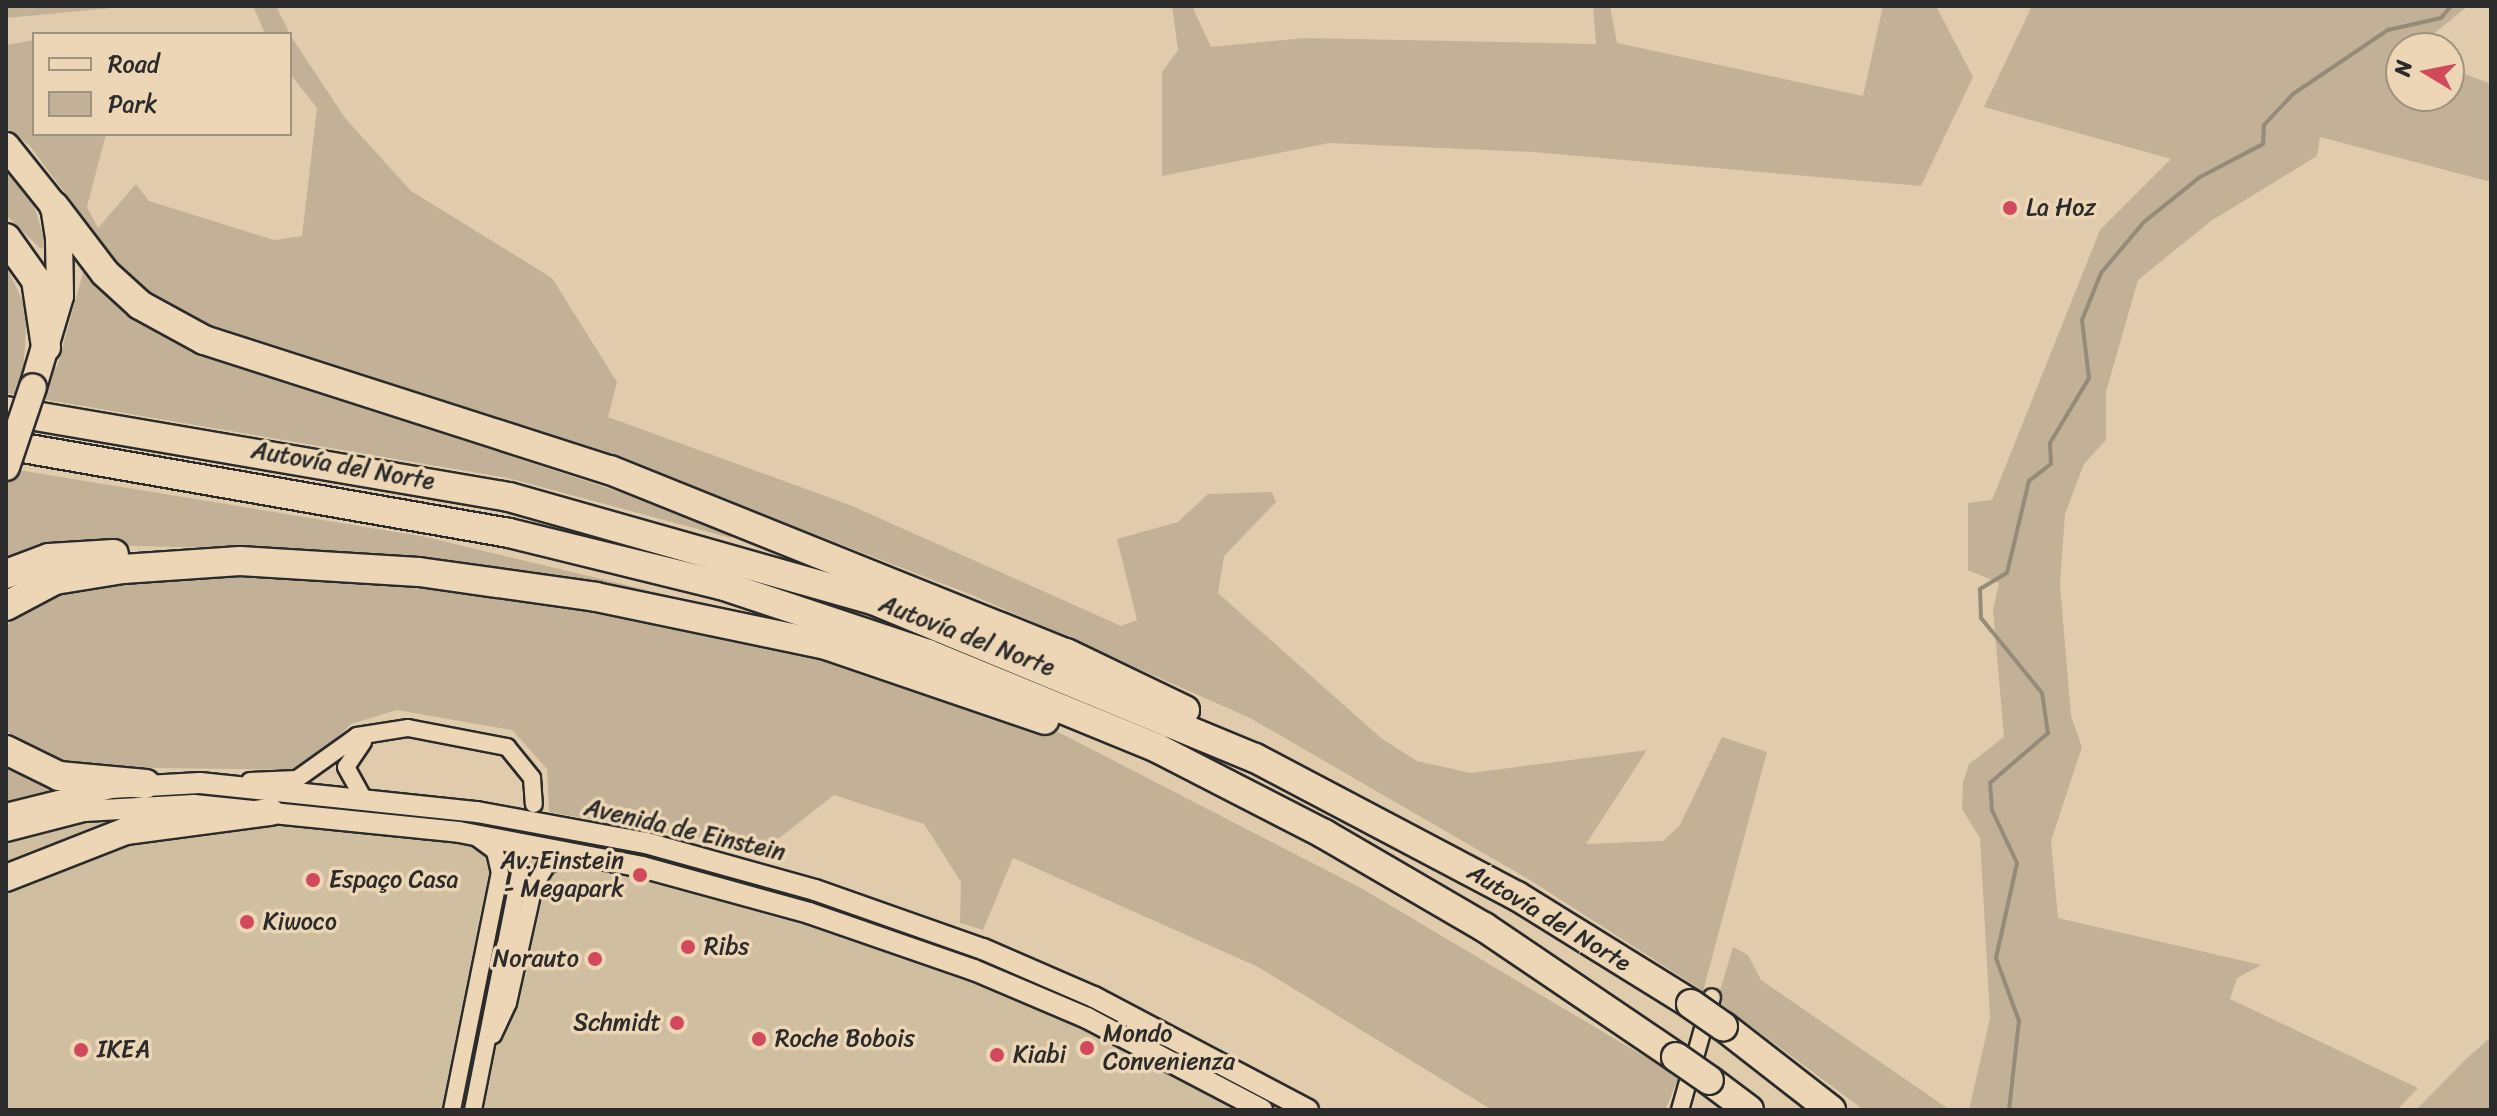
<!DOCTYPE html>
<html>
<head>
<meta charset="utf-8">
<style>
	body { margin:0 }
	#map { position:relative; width:2497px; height:1116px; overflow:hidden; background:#e0ccad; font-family:Sriracha,sans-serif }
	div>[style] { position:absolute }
	.built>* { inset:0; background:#d0bea1 }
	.green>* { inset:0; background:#c2b197 }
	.stream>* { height:4px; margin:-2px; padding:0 2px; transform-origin:2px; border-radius:2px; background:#968a78 }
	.roads { filter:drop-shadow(2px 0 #2b2b2b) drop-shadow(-2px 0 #2b2b2b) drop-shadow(0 2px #2b2b2b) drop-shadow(0 -2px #2b2b2b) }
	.minor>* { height:16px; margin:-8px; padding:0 8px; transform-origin:8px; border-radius:8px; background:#ecd6b5 }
	.tertiary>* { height:20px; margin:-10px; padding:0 10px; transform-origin:10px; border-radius:10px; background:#ecd6b5 }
	.trunk>* { height:26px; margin:-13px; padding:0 13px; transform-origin:13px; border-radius:13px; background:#ecd6b5 }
	.motorway>* { height:28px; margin:-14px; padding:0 14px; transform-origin:14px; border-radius:14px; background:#ecd6b5 }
	.bridges { filter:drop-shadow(2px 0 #2b2b2b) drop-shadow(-2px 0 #2b2b2b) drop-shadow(0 2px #2b2b2b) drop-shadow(0 -2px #2b2b2b) }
	.trunk-bridge>* { height:26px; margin:-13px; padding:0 13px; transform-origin:13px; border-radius:13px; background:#ecd6b5 }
	.motorway-bridge>* { height:28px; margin:-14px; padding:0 14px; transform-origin:14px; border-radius:14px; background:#ecd6b5 }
	.dots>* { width:22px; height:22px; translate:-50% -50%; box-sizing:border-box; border:4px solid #ecd6b5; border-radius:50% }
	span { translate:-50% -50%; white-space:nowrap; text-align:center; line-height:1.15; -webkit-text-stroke:7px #ecd6b5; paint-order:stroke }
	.poi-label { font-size:24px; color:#2b2b2b }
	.left { translate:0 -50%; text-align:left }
	.right { translate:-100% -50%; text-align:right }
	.street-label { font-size:24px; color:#2b2b2b }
	.frame { position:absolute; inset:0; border:8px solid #2b2b2b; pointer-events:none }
	.legend { position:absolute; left:32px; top:32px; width:260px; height:104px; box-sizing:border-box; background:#ecd6b5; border:2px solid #9f927e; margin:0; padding:10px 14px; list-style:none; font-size:24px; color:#2b2b2b }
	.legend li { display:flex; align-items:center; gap:16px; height:40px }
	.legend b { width:40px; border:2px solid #9f927e }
	.north { position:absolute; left:2385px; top:32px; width:80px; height:80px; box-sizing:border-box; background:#ecd6b5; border:2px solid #9f927e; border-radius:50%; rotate:280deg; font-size:22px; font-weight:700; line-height:32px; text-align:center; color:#2b2b2b }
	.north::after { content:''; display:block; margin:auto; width:28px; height:36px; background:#d1495b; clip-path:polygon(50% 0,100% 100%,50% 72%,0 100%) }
</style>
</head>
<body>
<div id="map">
	<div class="built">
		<div style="clip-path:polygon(194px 805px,642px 867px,974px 970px,1262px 1110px,6px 1110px,6px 831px)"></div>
	</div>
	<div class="green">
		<div style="clip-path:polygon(6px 6px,133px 6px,6px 18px)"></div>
		<div style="clip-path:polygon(253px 6px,276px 6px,290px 34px,265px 34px)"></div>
		<div style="clip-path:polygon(1172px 6px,1192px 6px,1211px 47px,1304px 38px,1596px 44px,1593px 6px,1610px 6px,1617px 43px,1863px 96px,1883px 6px,1936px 6px,1973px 77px,1921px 186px,1533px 152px,1329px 143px,1162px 176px,1162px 72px,1178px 50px)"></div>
		<div style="clip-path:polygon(2032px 6px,2468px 6px,2416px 48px,2401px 48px,2401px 96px,2449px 96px,2449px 68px,2491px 84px,2491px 182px,2320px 137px,2317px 156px,2211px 221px,2138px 280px,2106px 392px,2106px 440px,2084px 464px,2065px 514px,2060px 584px,2071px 716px,2082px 747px,2051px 841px,2058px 918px,2261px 965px,2237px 978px,2230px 999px,2418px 1088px,2397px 1110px,1969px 1110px,1990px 1018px,1980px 838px,1962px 809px,1963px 782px,1969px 764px,2004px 737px,1993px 610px,1999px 583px,1968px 570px,1968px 503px,1992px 500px,2100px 230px,2171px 159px,1984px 107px)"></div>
		<div style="clip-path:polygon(290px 35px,345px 118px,411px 191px,552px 278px,617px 382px,608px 417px,850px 505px,1121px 626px,1137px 620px,1117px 539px,1178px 522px,1208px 494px,1272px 492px,1276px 502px,1224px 556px,1218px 593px,1381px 738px,1417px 761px,1471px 773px,1647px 750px,1586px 844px,1663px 841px,1680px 825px,1722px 737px,1767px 752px,1703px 991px,1530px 880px,1250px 718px,972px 595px,600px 451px,185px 319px,125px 273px,29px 145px,6px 128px,6px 45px,34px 40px,34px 134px,106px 134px,87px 207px,98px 228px,136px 184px,149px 201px,274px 240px,302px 236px,317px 108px,290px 74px)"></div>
		<div style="clip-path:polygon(6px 167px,34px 205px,46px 244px,41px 249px,6px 215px)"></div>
		<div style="clip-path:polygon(6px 265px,27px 311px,24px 360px,57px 367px,84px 269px,140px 323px,189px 350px,732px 529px,731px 538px,508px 478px,6px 393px)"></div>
		<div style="clip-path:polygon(6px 468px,426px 537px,693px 601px,312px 550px,92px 545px,6px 563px)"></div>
		<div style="clip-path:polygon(256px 571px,469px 589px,773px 638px,1060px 733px,1361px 888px,1679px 1077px,1665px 1110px,1492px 1110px,1258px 967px,1013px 858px,983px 930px,960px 923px,961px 882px,924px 824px,834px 795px,778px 839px,749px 847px,549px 812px,547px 769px,512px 730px,397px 710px,351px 724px,304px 770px,85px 767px,37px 757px,6px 730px,6px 627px,32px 600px,110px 581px)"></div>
		<div style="clip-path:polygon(6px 764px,49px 784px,48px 794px,6px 805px)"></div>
		<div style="clip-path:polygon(1733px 947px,1748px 955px,1761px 980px,1950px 1110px,1864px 1110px,1717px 1001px)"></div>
		<div style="clip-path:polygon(2491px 1037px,2491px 1110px,2416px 1110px,2467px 1058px)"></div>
	</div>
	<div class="stream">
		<div style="left:2009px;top:1110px;width:90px;rotate:-83.6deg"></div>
		<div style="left:2019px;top:1021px;width:67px;rotate:-110.1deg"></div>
		<div style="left:1996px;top:958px;width:97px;rotate:-77.5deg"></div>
		<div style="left:2017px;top:863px;width:59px;rotate:-115.3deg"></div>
		<div style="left:1992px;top:810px;width:27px;rotate:-94deg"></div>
		<div style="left:1990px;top:783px;width:77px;rotate:-40.8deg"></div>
		<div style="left:2048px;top:733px;width:40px;rotate:-98.5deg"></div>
		<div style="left:2042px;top:693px;width:97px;rotate:-129.1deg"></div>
		<div style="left:1981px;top:618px;width:29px;rotate:-92deg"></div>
		<div style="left:1980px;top:589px;width:31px;rotate:-31deg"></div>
		<div style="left:2007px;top:573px;width:95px;rotate:-76.6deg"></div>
		<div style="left:2029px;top:481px;width:28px;rotate:-38deg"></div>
		<div style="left:2051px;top:464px;width:21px;rotate:-93deg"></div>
		<div style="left:2050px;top:443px;width:76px;rotate:-59deg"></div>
		<div style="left:2089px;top:378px;width:58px;rotate:-96.9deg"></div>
		<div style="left:2082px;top:320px;width:51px;rotate:-68deg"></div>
		<div style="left:2101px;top:273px;width:67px;rotate:-49.9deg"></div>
		<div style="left:2144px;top:222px;width:72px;rotate:-38.8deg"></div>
		<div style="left:2200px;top:177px;width:71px;rotate:-27.6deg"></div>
		<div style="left:2263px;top:144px;width:19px;rotate:-87deg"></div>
		<div style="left:2264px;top:125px;width:42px;rotate:-46.9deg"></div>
		<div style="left:2293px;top:94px;width:115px;rotate:-34deg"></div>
		<div style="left:2388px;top:30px;width:54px;rotate:-12.8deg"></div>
		<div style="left:2441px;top:18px;width:16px;rotate:-50deg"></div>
	</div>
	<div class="roads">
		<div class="minor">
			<div style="left:363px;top:742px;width:30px;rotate:124deg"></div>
			<div style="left:346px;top:767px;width:35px;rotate:61deg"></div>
			<div style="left:250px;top:781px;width:47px;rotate:-2.4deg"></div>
			<div style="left:297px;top:779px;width:74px;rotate:-35.6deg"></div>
			<div style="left:357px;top:736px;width:52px;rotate:-8.9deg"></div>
			<div style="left:408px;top:728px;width:101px;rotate:10.9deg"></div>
			<div style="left:507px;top:747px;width:40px;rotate:51deg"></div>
			<div style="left:532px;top:778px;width:26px;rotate:86deg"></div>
			<div style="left:493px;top:1035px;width:35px;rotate:-65deg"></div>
			<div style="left:508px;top:1003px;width:120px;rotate:-77.5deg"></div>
			<div style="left:534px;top:886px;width:23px;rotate:-59deg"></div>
			<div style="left:546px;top:866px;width:29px;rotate:-29deg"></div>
			<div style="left:452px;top:1110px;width:242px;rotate:-78.6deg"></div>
			<div style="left:500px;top:873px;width:23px;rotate:-103deg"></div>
			<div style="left:495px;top:851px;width:24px;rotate:-144deg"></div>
			<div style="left:473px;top:1110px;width:247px;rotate:-78.8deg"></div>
			<div style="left:1680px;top:1110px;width:117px;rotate:-74.2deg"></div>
		</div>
		<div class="tertiary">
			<div style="left:6px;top:814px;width:108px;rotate:-13.9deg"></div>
			<div style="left:111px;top:788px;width:89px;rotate:-3.2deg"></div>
			<div style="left:200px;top:783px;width:279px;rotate:6deg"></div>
			<div style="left:477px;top:812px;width:172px;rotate:10.4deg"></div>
			<div style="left:646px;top:843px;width:175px;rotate:15.5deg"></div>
			<div style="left:815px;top:890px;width:178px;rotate:19.4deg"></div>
			<div style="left:983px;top:949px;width:121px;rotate:23.4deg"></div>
			<div style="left:1094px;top:997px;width:242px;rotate:27.8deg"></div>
			<div style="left:6px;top:831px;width:81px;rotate:-14.4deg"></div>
			<div style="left:84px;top:811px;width:110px;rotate:-3.1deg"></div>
			<div style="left:194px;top:805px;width:266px;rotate:5.8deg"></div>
			<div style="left:459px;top:832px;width:186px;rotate:10.8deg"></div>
			<div style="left:642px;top:867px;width:173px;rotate:15.4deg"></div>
			<div style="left:809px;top:913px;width:175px;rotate:19.1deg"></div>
			<div style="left:974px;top:970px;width:123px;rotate:23deg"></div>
			<div style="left:1087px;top:1018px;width:198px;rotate:27.7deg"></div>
		</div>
		<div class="trunk">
			<div style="left:6px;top:146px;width:77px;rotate:51.3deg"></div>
			<div style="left:54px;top:206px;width:32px;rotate:81deg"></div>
			<div style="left:59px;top:238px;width:58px;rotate:89deg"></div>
			<div style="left:60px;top:296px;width:95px;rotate:106.5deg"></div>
			<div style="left:6px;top:878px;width:129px;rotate:-21.4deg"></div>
			<div style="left:126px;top:831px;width:146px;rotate:-7.5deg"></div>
		</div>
		<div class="motorway">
			<div style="left:54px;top:206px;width:84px;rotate:52.7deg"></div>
			<div style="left:105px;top:273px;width:47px;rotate:42.4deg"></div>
			<div style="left:140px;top:305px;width:73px;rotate:28.7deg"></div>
			<div style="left:204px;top:340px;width:426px;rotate:17.8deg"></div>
			<div style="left:610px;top:470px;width:491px;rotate:21.9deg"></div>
			<div style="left:1066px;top:653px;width:132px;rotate:25.6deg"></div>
			<div style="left:6px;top:238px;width:52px;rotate:54.5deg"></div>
			<div style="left:36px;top:280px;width:68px;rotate:81.5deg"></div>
			<div style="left:6px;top:411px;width:510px;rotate:9.7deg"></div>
			<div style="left:509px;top:497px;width:378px;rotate:15.8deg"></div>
			<div style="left:873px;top:600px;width:413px;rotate:22.5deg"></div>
			<div style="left:1255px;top:758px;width:296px;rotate:27.8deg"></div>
			<div style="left:1517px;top:896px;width:205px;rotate:31.8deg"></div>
			<div style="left:6px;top:445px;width:511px;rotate:9.92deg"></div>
			<div style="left:509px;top:533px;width:218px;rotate:13.8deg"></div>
			<div style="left:721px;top:585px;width:218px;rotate:18.4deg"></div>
			<div style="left:928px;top:654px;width:248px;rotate:22.3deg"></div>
			<div style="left:1157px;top:748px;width:188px;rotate:27.2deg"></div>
			<div style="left:1324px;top:834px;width:185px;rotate:30.2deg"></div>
			<div style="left:1484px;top:927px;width:232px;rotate:34.1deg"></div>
			<div style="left:6px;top:574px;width:46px;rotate:-20.4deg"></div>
			<div style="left:49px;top:558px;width:65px;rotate:-3.5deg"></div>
			<div style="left:6px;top:606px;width:55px;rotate:-28deg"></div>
			<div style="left:55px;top:580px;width:69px;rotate:-9.2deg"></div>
			<div style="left:123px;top:569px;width:117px;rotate:-3.9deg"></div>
			<div style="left:240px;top:561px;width:179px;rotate:3.5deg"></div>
			<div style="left:419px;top:572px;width:179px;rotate:8deg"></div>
			<div style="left:596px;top:597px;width:235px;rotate:11.8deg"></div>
			<div style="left:826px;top:645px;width:231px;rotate:18.9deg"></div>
			<div style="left:6px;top:750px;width:59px;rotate:26.1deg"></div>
			<div style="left:59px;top:776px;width:87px;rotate:5.3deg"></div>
			<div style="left:1723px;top:1026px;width:137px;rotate:37.9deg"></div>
			<div style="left:1709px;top:1080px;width:50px;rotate:36.9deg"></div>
		</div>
	</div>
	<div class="bridges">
		<div class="trunk-bridge">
			<div style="left:6px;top:467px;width:84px;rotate:-71.4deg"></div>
		</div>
		<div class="motorway-bridge">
			<div style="left:1691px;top:1004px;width:39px;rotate:35deg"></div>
			<div style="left:1676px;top:1057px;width:40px;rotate:34.9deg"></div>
		</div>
	</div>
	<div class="dots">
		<div style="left:2010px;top:208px;background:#d1495b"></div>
		<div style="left:640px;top:875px;background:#d1495b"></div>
		<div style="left:313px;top:880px;background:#d1495b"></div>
		<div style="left:247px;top:922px;background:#d1495b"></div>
		<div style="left:688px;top:947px;background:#d1495b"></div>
		<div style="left:595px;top:959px;background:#d1495b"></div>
		<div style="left:677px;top:1023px;background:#d1495b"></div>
		<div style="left:759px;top:1039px;background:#d1495b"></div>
		<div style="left:1087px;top:1048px;background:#d1495b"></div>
		<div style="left:81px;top:1050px;background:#d1495b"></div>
		<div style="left:997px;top:1055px;background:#d1495b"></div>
	</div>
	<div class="poi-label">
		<span class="left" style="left:2026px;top:208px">La Hoz</span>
		<span class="right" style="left:624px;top:875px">Av. Einstein<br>- Megapark</span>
		<span class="left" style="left:329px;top:880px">Espaço Casa</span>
		<span class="left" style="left:263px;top:922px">Kiwoco</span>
		<span class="left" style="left:704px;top:947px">Ribs</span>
		<span class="right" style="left:579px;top:959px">Norauto</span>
		<span class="right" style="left:661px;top:1023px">Schmidt</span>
		<span class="left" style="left:1103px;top:1048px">Mondo<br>Convenienza</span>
		<span class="left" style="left:775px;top:1039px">Roche Bobois</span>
		<span class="left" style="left:97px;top:1050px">IKEA</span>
		<span class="left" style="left:1013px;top:1055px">Kiabi</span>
	</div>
	<div class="street-label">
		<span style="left:343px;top:466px;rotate:10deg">Autovía del Norte</span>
		<span style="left:967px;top:636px;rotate:21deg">Autovía del Norte</span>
		<span style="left:685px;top:830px;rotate:13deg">Avenida de Einstein</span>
		<span style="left:1549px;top:918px;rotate:31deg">Autovía del Norte</span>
	</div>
	<div class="frame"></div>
	<ul class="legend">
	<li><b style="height:10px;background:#ecd6b5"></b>Road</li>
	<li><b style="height:22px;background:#c2b197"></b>Park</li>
	</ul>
	<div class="north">N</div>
</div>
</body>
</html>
